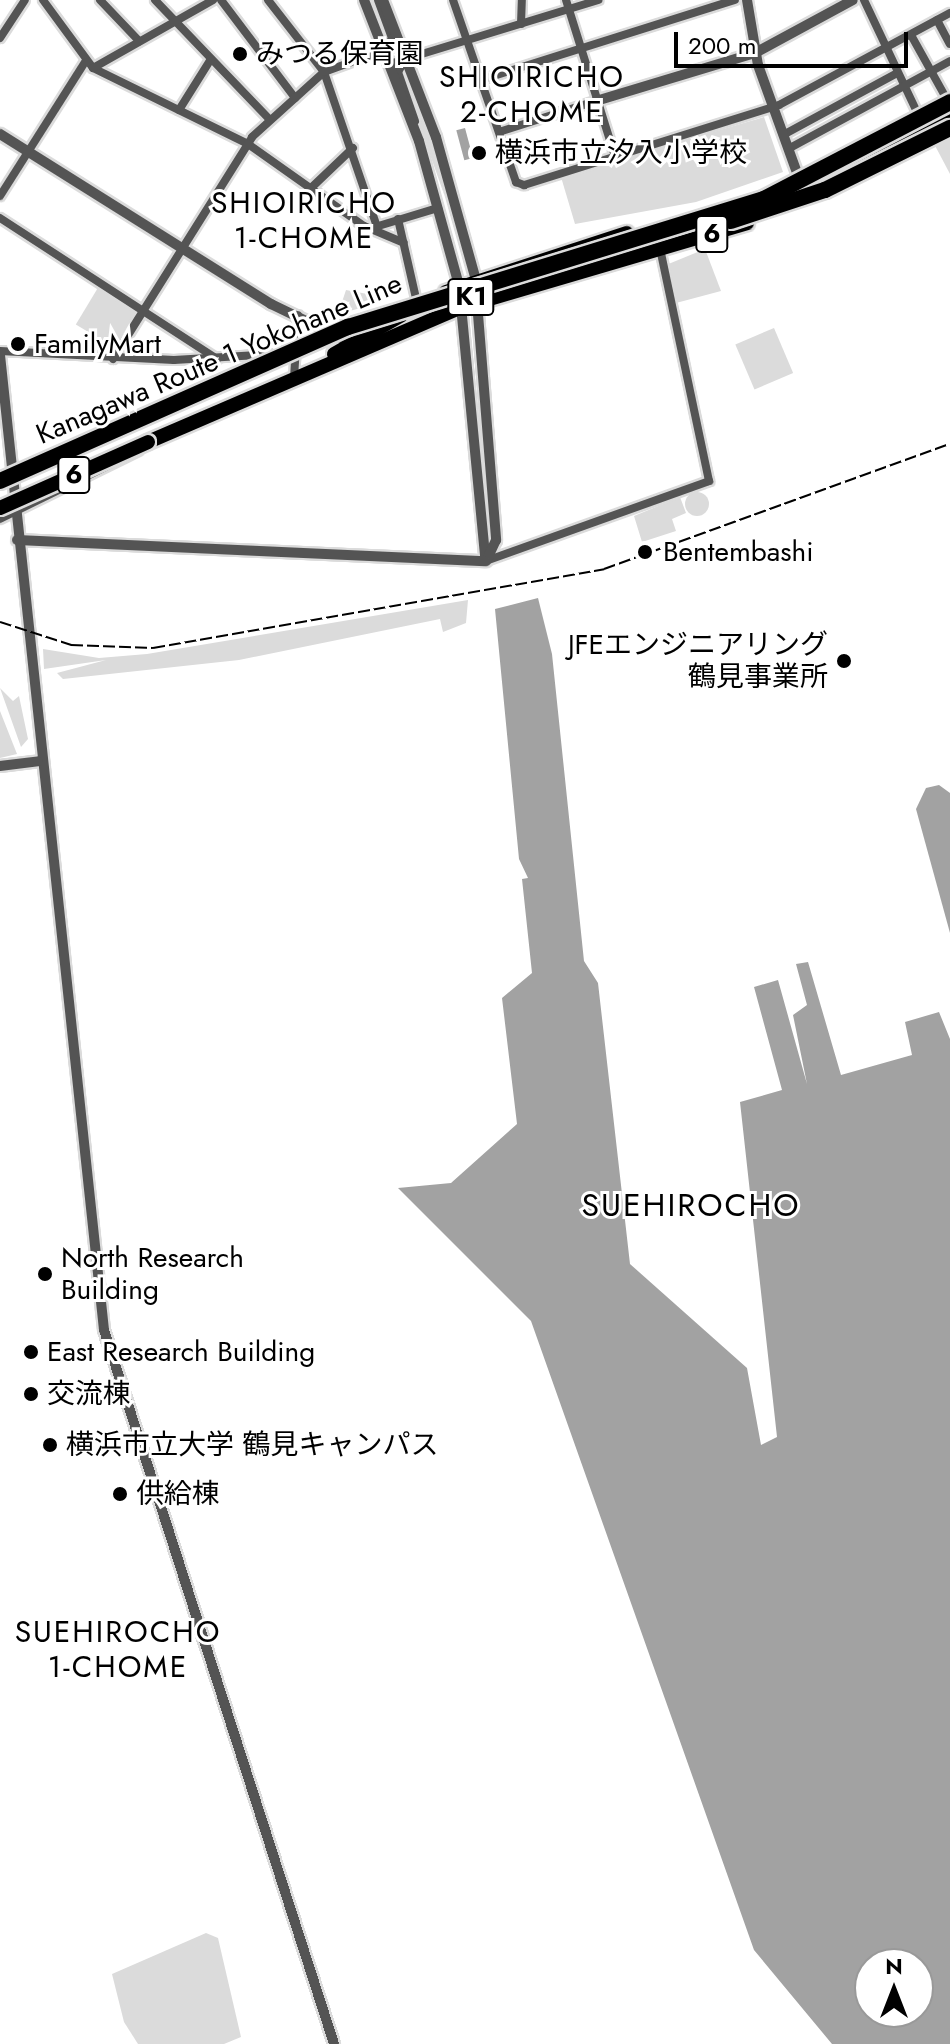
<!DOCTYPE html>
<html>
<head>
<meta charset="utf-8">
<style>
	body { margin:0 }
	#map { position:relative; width:950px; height:2044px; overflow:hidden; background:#fff; font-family:Jost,"Noto Sans JP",sans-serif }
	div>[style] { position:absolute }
	.green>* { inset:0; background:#dbdbdb; transform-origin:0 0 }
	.round { border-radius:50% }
	.water>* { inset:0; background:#a2a2a2; transform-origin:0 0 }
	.roads { filter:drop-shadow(2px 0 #dbdbdb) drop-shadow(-2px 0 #dbdbdb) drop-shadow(0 2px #dbdbdb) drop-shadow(0 -2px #dbdbdb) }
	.minor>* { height:8px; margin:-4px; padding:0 4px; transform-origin:4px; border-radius:4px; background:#545454 }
	.tertiary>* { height:10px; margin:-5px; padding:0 5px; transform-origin:5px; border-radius:5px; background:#545454 }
	.primary>* { height:14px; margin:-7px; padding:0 7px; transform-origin:7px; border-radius:7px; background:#000 }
	.motorway>* { height:16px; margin:-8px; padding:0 8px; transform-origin:8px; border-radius:8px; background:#000 }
	.rail>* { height:2px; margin-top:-1px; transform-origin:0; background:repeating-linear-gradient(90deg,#000 0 12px,transparent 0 16px) }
	.bridges { filter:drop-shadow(2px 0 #dbdbdb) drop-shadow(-2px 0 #dbdbdb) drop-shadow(0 2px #dbdbdb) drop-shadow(0 -2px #dbdbdb) }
	.primary-bridge>* { height:14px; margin:-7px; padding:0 7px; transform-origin:7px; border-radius:7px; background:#000 }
	.motorway-bridge>* { height:16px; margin:-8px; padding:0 8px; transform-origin:8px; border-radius:8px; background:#000 }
	.dots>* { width:22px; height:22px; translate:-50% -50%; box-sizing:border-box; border:4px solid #fff; border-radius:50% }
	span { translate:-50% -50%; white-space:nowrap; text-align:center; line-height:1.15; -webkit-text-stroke:6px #fff; paint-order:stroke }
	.shield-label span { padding:2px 6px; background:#fff; border:2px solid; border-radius:6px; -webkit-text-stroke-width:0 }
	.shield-label { font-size:26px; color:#000; font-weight:700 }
	.poi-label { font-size:28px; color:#000 }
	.left { translate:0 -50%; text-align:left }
	.right { translate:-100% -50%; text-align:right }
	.street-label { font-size:28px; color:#000 }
	.neighbourhood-label { font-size:30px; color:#000; letter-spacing:2px }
	.quarter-label { font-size:32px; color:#000; letter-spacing:2px }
	.north { position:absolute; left:854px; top:1948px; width:80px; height:80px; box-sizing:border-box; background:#fff; border:2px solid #999; border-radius:50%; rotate:0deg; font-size:22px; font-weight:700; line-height:32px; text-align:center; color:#000 }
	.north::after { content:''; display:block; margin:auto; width:28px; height:36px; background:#000; clip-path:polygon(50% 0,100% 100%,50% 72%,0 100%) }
	.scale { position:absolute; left:674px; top:32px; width:234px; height:36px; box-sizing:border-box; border:4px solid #000; border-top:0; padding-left:10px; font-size:24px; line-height:28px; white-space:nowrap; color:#000; -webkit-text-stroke:6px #fff; paint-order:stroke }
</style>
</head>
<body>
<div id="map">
	<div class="green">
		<div style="clip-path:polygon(403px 72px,431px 142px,445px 197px,401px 73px)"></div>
		<div style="clip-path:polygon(764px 117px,783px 172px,696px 202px,575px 224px,561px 177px)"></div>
		<div style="clip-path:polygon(950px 126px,950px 174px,931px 138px)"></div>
		<div style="clip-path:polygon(705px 249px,721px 291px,676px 303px,666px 265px)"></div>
		<div style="left:99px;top:286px;width:48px;height:45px;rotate:31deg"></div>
		<div style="clip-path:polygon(346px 290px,378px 296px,380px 303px,338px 314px)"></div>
		<div style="left:774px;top:328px;width:49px;height:42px;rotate:67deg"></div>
		<div class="round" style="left:685px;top:492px;width:24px;height:24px"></div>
		<div style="clip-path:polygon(680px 497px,686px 513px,672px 519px,676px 531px,642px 542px,634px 516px)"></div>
		<div style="clip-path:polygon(468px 600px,466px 623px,443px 632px,440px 619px,239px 660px,63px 679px,57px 673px,106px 660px,44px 669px,43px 649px,99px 658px,147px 654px)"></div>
		<div style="clip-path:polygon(0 688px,13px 701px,19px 696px,28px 739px,21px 747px)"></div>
		<div style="clip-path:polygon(0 711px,17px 754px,0 758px)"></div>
		<div style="clip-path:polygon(206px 1933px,218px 1938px,241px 2037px,224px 2044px,138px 2044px,124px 2022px,112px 1974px)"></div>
	</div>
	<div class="water">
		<div style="left:465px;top:128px;width:31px;height:9px;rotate:75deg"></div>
		<div style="clip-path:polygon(evenodd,538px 598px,552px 654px,584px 961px,598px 983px,630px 1264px,747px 1368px,761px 1445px,777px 1437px,740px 1102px,782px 1090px,754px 987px,778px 980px,807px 1084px,793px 1015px,807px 1005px,796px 964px,808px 962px,841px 1075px,912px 1055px,905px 1022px,939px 1012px,950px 1039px,950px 2044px,832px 2044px,754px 1950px,531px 1321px,398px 1188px,451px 1183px,517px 1124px,502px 998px,532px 973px,522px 879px,528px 878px,519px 859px,495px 609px,538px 598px,870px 1964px,918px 1964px,918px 2012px,870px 2012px,870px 1964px)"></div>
		<div style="clip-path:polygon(939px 785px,950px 793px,950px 933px,916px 809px,926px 788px)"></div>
	</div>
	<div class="roads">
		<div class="minor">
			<div style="left:43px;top:0;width:84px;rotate:53.7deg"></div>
			<div style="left:93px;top:68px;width:173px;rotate:26.1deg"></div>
			<div style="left:248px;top:144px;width:142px;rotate:35.3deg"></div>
			<div style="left:364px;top:226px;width:43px;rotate:23deg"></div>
			<div style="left:100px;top:0;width:57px;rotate:46.4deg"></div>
			<div style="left:155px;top:0;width:166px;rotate:46.2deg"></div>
			<div style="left:221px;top:0;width:123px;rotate:52.9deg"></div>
			<div style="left:268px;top:0;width:91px;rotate:52.1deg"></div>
			<div style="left:324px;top:72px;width:161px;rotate:71.1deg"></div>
			<div style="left:378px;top:0;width:40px;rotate:69.8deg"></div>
			<div style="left:392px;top:38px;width:13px;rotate:117deg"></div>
			<div style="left:453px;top:0;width:193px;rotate:70.9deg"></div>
			<div style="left:516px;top:182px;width:9px;rotate:21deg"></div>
			<div style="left:524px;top:185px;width:267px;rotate:-17.4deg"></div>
			<div style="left:779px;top:105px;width:194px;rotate:-28.3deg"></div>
			<div style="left:566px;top:0;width:164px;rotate:72.6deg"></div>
			<div style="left:864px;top:0;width:126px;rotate:64.7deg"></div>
			<div style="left:937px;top:20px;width:27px;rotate:62deg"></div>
			<div style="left:521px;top:24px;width:24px;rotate:-88deg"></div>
			<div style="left:911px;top:35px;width:72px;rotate:60.9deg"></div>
			<div style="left:0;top:38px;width:45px;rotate:-56.7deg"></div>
			<div style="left:405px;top:60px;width:14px;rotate:120deg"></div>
			<div style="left:398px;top:72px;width:52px;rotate:70.9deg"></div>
			<div style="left:389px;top:64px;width:219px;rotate:-17deg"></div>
			<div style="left:93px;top:68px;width:138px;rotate:-29.5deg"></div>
			<div style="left:484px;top:79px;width:263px;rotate:-17.5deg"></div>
			<div style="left:179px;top:110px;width:60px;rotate:-57.9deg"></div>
			<div style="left:502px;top:131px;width:99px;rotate:-17.7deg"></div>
			<div style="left:783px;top:135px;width:130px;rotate:-28.5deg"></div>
			<div style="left:788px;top:149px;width:184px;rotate:-28.5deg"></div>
			<div style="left:311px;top:188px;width:58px;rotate:-43.6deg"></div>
			<div style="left:0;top:196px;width:159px;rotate:-57.6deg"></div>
			<div style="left:0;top:218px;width:259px;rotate:33deg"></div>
			<div style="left:398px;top:219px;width:90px;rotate:77.2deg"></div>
			<div style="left:375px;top:227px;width:66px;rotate:-16.8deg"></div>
			<div style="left:0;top:351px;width:174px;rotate:3deg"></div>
			<div style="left:174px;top:360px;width:101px;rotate:-3.4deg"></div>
			<div style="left:113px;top:359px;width:262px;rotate:-57.9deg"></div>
			<div style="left:252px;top:137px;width:97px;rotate:-42.1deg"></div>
			<div style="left:324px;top:72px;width:82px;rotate:-20deg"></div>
			<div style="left:294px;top:378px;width:63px;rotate:-86.4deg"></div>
			<div style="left:0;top:519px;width:154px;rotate:-26.2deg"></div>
			<div style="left:486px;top:561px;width:237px;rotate:-19.7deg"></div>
			<div style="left:709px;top:481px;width:257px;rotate:-101.9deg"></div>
		</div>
		<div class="tertiary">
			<div style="left:364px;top:0;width:151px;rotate:68.7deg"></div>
			<div style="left:419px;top:141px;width:149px;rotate:74.5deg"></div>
			<div style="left:459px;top:285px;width:273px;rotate:84.5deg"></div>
			<div style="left:383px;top:0;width:147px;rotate:68.9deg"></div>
			<div style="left:436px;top:137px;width:145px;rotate:74.4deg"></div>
			<div style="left:475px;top:277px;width:264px;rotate:85.4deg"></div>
			<div style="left:496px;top:540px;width:23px;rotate:115deg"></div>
			<div style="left:747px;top:0;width:66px;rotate:80.4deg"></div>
			<div style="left:758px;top:65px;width:120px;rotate:70.1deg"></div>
			<div style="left:596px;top:101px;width:166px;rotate:-16.8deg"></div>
			<div style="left:755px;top:53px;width:111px;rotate:-28.4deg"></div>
			<div style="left:0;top:134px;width:320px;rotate:32.1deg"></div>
			<div style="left:271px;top:304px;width:94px;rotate:25.8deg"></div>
			<div style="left:0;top:355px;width:981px;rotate:83.91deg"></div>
			<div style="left:104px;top:1330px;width:750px;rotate:72.14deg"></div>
			<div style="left:17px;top:540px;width:469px;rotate:2.6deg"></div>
			<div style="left:0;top:766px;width:38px;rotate:-7deg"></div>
		</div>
		<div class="primary">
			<div style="left:446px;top:292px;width:190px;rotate:-18.1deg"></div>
			<div style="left:334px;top:354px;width:78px;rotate:-29.8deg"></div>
			<div style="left:148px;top:442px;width:342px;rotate:-23.3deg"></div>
			<div style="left:462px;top:307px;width:297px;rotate:-16.4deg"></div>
		</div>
		<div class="motorway">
			<div style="left:789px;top:191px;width:180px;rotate:-26.4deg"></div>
		</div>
	</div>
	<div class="rail">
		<div style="left:0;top:622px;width:75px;rotate:17.9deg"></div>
		<div style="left:71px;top:645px;width:82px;rotate:2.1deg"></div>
		<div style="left:153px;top:648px;width:458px;rotate:-9.9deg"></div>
		<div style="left:604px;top:569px;width:368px;rotate:-19.9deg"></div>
	</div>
	<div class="bridges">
		<div class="primary-bridge">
			<div style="left:0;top:508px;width:162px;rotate:-24deg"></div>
		</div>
		<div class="motorway-bridge">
			<div style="left:731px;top:221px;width:99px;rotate:-18.3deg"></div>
			<div style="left:825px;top:190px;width:140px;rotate:-26.4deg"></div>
			<div style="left:0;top:481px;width:381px;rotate:-23.9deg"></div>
			<div style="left:348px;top:327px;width:435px;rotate:-17.1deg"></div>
			<div style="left:764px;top:199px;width:210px;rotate:-27.5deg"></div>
		</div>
	</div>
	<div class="dots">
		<div style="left:240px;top:54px;background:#000"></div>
		<div style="left:479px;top:153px;background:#000"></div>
		<div style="left:18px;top:344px;background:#000"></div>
		<div style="left:645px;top:552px;background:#000"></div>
		<div style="left:844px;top:661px;background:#000"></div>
		<div style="left:45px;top:1274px;background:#000"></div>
		<div style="left:31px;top:1352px;background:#000"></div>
		<div style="left:31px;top:1394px;background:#000"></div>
		<div style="left:50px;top:1445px;background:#000"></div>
		<div style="left:120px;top:1494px;background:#000"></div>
	</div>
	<div class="shield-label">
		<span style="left:712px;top:234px">6</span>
		<span style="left:471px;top:297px">K1</span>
		<span style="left:74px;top:475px">6</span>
	</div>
	<div class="poi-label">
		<span class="left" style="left:256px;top:54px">みつる保育園</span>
		<span class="left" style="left:495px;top:153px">横浜市立汐入小学校</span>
		<span class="left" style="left:34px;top:344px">FamilyMart</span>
		<span class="left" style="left:663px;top:552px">Bentembashi</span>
		<span class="right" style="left:828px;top:661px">JFEエンジニアリング<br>鶴見事業所</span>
		<span class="left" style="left:61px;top:1274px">North Research<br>Building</span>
		<span class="left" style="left:47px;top:1352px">East Research Building</span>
		<span class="left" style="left:47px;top:1394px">交流棟</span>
		<span class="left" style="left:66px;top:1445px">横浜市立大学 鶴見キャンパス</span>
		<span class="left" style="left:136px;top:1494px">供給棟</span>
	</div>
	<div class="street-label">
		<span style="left:219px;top:359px;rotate:-23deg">Kanagawa Route 1 Yokohane Line</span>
	</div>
	<div class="neighbourhood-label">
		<span style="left:532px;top:94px">SHIOIRICHO<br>2-CHOME</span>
		<span style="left:304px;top:220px">SHIOIRICHO<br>1-CHOME</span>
		<span style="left:118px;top:1649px">SUEHIROCHO<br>1-CHOME</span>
	</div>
	<div class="quarter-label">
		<span style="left:691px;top:1205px">SUEHIROCHO</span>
	</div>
	<div class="north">N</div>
	<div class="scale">200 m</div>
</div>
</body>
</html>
